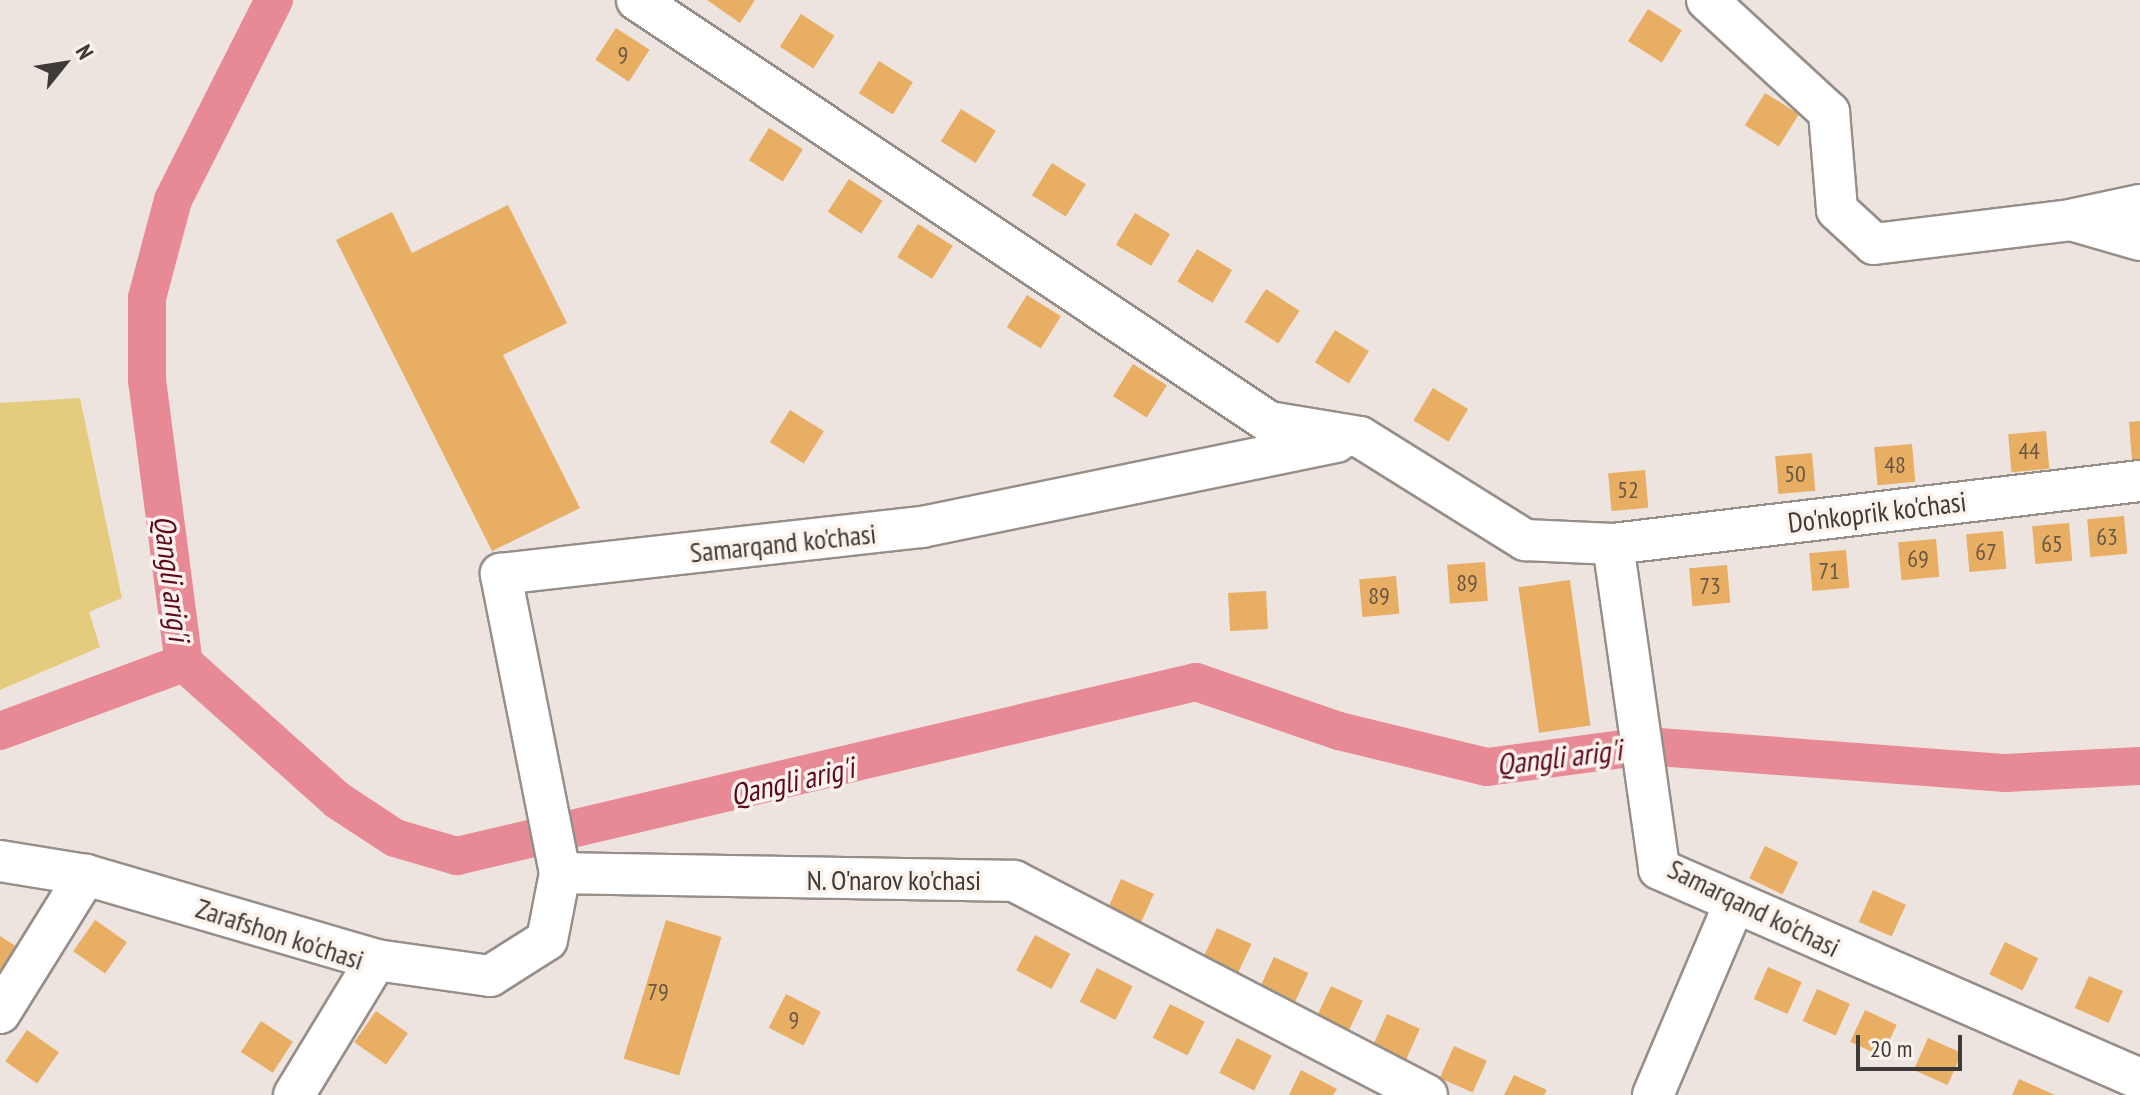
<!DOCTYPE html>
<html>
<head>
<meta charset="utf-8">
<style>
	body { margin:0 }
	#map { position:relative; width:2140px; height:1095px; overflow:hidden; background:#eee4df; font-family:"PT Sans Narrow",sans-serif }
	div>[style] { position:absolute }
	.green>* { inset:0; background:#e5cb7e }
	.canal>* { height:38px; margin:-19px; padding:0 19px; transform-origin:19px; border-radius:19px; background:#e78a95 }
	.building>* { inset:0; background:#e7ae64; transform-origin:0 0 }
	.roads { filter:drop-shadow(2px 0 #968e89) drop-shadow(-2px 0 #968e89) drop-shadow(0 2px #968e89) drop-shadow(0 -2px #968e89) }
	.street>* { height:40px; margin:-20px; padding:0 20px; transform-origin:20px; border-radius:20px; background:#fff }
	span { translate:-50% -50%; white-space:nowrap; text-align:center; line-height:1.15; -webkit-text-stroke:7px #fbf2ec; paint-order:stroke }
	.number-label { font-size:24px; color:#685743 }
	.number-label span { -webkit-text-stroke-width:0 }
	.street-label { font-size:28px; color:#3e3a38 }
	.water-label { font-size:30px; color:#5b071f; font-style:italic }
	.north { position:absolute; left:24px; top:24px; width:80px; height:80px; -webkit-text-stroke:6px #fbf2ec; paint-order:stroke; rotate:60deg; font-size:22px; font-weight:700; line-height:32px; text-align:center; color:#3e3a38 }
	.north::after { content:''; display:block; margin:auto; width:28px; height:36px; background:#3e3a38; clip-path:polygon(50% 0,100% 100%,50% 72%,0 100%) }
	.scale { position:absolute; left:1856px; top:1035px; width:106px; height:36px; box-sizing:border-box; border:4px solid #3e3a38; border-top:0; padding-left:10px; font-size:24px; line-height:28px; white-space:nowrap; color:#3e3a38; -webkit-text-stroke:6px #fbf2ec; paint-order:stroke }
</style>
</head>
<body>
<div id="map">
	<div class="green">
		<div style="clip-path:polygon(80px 398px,122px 598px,89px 612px,100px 647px,0 690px,0 403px)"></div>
	</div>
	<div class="canal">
		<div style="left:274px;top:0;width:224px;rotate:116.8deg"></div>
		<div style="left:173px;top:200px;width:101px;rotate:104.9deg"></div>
		<div style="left:147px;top:298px;width:82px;rotate:90deg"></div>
		<div style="left:147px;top:380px;width:285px;rotate:82.6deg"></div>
		<div style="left:184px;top:663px;width:205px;rotate:41.8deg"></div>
		<div style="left:337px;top:800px;width:69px;rotate:33.2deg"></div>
		<div style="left:395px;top:838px;width:65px;rotate:16.2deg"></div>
		<div style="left:457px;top:856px;width:759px;rotate:-13.25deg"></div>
		<div style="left:1196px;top:682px;width:151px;rotate:18.9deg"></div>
		<div style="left:1339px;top:731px;width:152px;rotate:13.7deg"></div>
		<div style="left:1487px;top:767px;width:159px;rotate:-7.6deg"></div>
		<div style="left:1645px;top:746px;width:362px;rotate:4.3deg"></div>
		<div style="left:2006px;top:773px;width:134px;rotate:-3deg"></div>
		<div style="left:0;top:731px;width:196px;rotate:-20.3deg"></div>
	</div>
	<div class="building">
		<div style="clip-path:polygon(707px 0,755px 0,740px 23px)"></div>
		<div style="left:1648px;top:9px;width:40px;height:38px;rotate:32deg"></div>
		<div style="left:801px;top:14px;width:40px;height:39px;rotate:33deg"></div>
		<div style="left:616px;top:28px;width:40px;height:38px;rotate:33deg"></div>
		<div style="left:879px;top:61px;width:40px;height:38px;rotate:32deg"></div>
		<div style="left:1765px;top:93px;width:40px;height:38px;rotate:32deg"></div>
		<div style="left:961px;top:109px;width:41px;height:38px;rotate:32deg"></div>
		<div style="left:769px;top:128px;width:40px;height:38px;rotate:32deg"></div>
		<div style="left:1052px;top:163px;width:40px;height:38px;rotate:32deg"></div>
		<div style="left:849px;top:179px;width:40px;height:39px;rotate:33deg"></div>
		<div style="clip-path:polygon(508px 205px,567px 323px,503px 355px,580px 508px,492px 551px,336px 240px,392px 212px,412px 253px)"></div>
		<div style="left:1135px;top:213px;width:41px;height:37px;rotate:31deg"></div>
		<div style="left:918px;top:224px;width:41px;height:39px;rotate:32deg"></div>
		<div style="left:1197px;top:249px;width:41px;height:38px;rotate:31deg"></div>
		<div style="left:1266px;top:289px;width:40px;height:39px;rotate:33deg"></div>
		<div style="left:1027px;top:295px;width:40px;height:38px;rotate:32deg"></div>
		<div style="left:1335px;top:330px;width:40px;height:38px;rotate:32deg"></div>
		<div style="left:1133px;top:364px;width:40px;height:38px;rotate:32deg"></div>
		<div style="left:1433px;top:388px;width:41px;height:38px;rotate:31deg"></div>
		<div style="left:790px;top:410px;width:40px;height:38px;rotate:32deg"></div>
		<div style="clip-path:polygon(2140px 421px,2140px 459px,2132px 460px,2129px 422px)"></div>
		<div style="left:2046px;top:431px;width:38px;height:38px;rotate:85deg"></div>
		<div style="left:1912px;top:444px;width:38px;height:38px;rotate:85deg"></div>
		<div style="left:1812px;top:453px;width:38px;height:37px;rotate:85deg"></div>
		<div style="left:1645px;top:470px;width:38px;height:37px;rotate:85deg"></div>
		<div style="left:2124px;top:516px;width:38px;height:37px;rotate:85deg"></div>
		<div style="left:2069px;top:523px;width:38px;height:37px;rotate:85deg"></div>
		<div style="left:2003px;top:531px;width:38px;height:37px;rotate:85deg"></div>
		<div style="left:1936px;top:539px;width:38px;height:38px;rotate:85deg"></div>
		<div style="left:1846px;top:550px;width:38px;height:37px;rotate:85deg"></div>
		<div style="left:1485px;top:562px;width:39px;height:38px;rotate:86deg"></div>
		<div style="left:1727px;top:565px;width:38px;height:38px;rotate:85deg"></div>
		<div style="left:1396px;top:576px;width:38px;height:37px;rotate:85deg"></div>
		<div style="left:1570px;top:580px;width:147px;height:52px;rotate:82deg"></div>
		<div style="left:1266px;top:591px;width:38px;height:38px;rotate:87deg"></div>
		<div style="left:1765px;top:846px;width:37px;height:36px;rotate:26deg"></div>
		<div style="left:1121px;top:879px;width:36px;height:35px;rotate:24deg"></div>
		<div style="left:1873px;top:890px;width:36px;height:35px;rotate:24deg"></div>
		<div style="left:95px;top:920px;width:39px;height:38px;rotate:35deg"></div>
		<div style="left:666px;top:920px;width:58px;height:145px;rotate:17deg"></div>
		<div style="left:1217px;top:928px;width:38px;height:35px;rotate:25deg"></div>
		<div style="left:1035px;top:935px;width:40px;height:40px;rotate:28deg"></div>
		<div style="clip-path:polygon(0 936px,17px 947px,0 973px)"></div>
		<div style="left:2005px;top:942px;width:37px;height:36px;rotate:26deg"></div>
		<div style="left:1274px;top:957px;width:38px;height:35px;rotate:25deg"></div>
		<div style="left:1768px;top:967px;width:37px;height:35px;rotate:24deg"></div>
		<div style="left:1097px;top:968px;width:40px;height:38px;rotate:27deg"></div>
		<div style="left:2089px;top:976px;width:37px;height:35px;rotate:24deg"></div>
		<div style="left:1331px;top:986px;width:35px;height:36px;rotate:25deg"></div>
		<div style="left:1817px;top:989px;width:36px;height:35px;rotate:24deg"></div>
		<div style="left:786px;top:994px;width:39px;height:38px;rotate:27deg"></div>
		<div style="left:1170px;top:1004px;width:39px;height:38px;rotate:27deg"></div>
		<div style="left:1865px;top:1010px;width:35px;height:35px;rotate:25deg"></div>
		<div style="left:376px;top:1011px;width:39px;height:38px;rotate:35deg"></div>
		<div style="left:1387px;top:1014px;width:36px;height:35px;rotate:24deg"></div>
		<div style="left:261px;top:1021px;width:38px;height:37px;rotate:33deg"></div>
		<div style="left:27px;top:1030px;width:39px;height:38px;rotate:35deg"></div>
		<div style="left:1237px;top:1038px;width:39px;height:39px;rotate:27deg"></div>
		<div style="left:1928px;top:1038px;width:37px;height:35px;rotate:24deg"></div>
		<div style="left:1454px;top:1046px;width:36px;height:35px;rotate:24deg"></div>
		<div style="clip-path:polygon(1301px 1070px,1337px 1089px,1333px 1095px,1289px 1095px)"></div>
		<div style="clip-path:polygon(1514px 1075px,1547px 1090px,1544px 1095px,1504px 1095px)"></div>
		<div style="clip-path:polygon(2019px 1079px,2055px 1095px,2012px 1095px)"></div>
	</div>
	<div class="roads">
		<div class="street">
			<div style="left:637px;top:0;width:760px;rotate:33.73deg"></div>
			<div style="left:1269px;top:422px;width:92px;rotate:9.4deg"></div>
			<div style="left:1360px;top:437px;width:195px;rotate:32deg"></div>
			<div style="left:1525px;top:540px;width:88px;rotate:2.6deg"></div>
			<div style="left:1613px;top:544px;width:328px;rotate:81.9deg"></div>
			<div style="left:1659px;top:869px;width:525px;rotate:23.59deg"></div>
			<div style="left:1707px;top:0;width:166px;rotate:42.6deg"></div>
			<div style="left:1829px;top:112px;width:98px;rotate:85.3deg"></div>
			<div style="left:1837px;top:210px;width:50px;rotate:42.6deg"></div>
			<div style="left:1874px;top:244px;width:198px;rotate:-6.9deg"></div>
			<div style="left:2071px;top:220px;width:72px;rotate:16.2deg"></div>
			<div style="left:2074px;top:219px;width:67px;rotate:-12deg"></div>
			<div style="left:1613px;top:544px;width:531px;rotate:-6.82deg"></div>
			<div style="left:0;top:861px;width:87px;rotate:9.2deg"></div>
			<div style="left:86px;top:875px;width:302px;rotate:16.3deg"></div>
			<div style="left:376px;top:960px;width:115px;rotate:8deg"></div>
			<div style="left:490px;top:976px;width:67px;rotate:-32.3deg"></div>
			<div style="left:547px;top:940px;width:68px;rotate:-79deg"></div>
			<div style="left:560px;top:873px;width:454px;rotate:1deg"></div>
			<div style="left:1014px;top:881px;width:465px;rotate:27.4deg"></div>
			<div style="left:560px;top:873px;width:305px;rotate:-101.2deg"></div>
			<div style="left:501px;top:574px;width:424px;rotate:-6.4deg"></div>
			<div style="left:922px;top:527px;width:423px;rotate:-11.6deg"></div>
			<div style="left:0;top:1013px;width:163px;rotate:-58.1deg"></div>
			<div style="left:294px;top:1095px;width:158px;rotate:-58.7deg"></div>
			<div style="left:1653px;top:1095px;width:207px;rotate:-67deg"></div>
		</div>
	</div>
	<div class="number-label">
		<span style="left:623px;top:55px">9</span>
		<span style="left:2029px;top:451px">44</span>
		<span style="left:1895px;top:465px">48</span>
		<span style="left:1795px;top:474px">50</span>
		<span style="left:1628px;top:490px">52</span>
		<span style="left:2107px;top:537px">63</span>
		<span style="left:2052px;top:544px">65</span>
		<span style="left:1986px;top:552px">67</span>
		<span style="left:1918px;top:559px">69</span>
		<span style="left:1829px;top:571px">71</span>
		<span style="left:1467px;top:583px">89</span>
		<span style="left:1710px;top:586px">73</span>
		<span style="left:1379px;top:596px">89</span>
		<span style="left:658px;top:992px">79</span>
		<span style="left:794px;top:1020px">9</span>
	</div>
	<div class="street-label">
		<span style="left:1877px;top:512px;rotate:-7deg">Do'nkoprik ko'chasi</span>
		<span style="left:783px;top:543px;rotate:-6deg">Samarqand ko'chasi</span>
		<span style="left:894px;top:880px">N. O'narov ko'chasi</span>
		<span style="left:1754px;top:908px;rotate:26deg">Samarqand ko'chasi</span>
		<span style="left:280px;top:934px;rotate:18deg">Zarafshon ko'chasi</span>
	</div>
	<div class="water-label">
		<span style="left:172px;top:578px;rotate:83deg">Qangli arig'i</span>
		<span style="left:1559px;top:757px;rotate:-7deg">Qangli arig'i</span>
		<span style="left:792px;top:781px;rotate:-13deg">Qangli arig'i</span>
	</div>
	<div class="north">N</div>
	<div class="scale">20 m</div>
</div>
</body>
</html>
